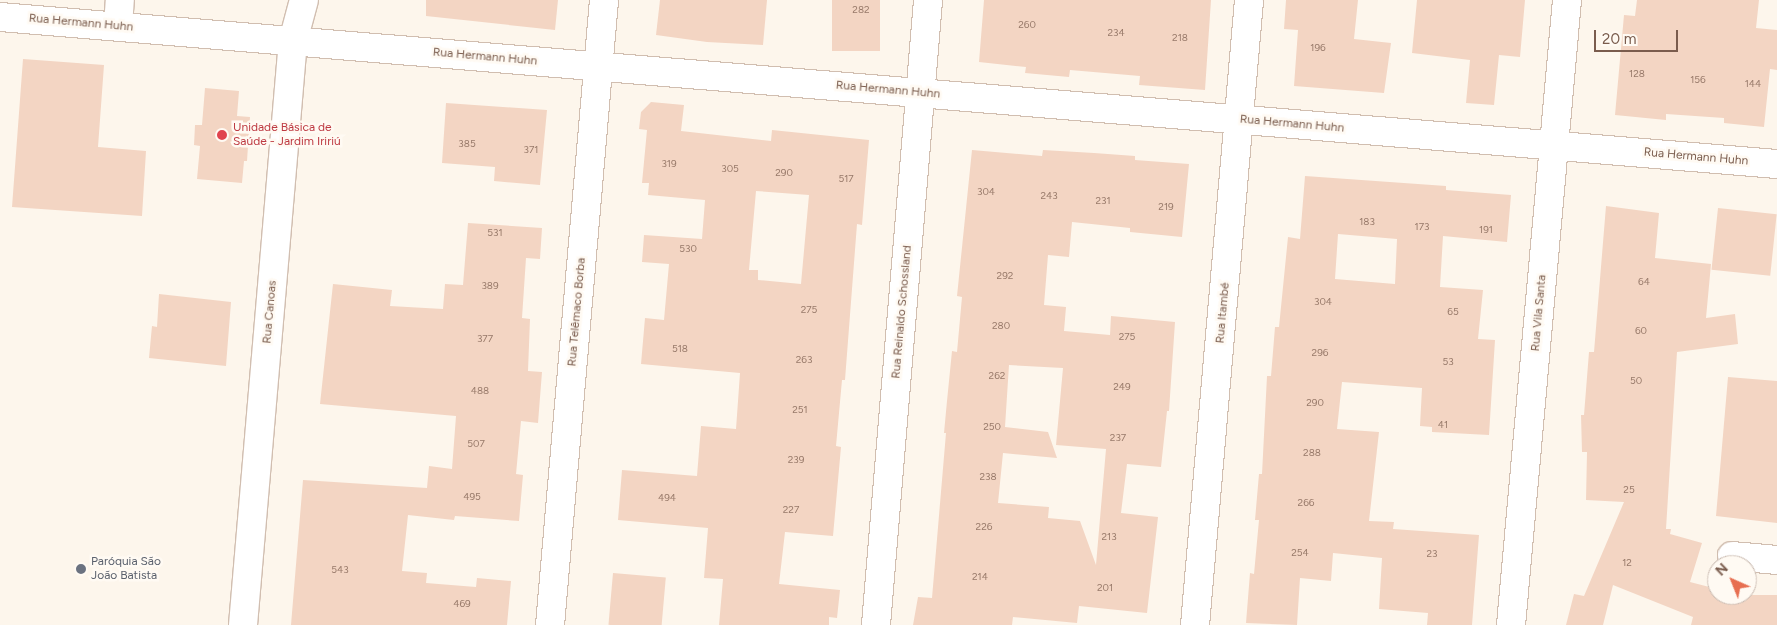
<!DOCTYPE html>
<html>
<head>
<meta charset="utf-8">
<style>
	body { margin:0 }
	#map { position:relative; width:1777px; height:625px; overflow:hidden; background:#fdf6ec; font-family:Figtree,sans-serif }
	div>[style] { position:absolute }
	.building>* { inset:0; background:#f3d5c3; transform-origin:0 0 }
	.roads { filter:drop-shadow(1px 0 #d1beb0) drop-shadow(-1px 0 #d1beb0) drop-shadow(0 1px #d1beb0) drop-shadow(0 -1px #d1beb0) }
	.street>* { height:28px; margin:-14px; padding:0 14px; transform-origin:14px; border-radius:14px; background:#fff }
	.secondary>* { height:28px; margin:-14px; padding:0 14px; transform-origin:14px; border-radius:14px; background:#fff }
	.dots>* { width:14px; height:14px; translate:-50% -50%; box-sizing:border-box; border:2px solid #fffaf3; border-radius:50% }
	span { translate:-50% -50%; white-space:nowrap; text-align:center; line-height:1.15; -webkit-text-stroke:5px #fffaf3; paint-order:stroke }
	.number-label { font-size:10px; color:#987a6a }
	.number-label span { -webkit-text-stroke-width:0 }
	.street-label { font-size:12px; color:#7a5c4d }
	.health-label { font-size:12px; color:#be3a42 }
	.left { translate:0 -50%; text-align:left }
	.worship-label { font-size:12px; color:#5b616d }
	.north { position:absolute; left:1707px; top:555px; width:50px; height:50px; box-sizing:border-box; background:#fffaf3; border:1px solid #cabbb1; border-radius:50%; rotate:316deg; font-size:14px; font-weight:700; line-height:20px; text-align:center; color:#7a5c4d }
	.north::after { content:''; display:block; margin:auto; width:18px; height:22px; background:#e76f51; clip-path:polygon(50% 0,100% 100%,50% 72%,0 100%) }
	.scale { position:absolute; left:1594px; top:30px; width:84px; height:22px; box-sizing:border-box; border:2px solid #7a5c4d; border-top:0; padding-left:6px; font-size:15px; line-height:18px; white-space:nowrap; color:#7a5c4d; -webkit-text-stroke:4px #fffaf3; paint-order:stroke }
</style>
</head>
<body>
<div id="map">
	<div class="building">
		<div style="clip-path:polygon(426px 0,558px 0,555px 30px,426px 16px)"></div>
		<div style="clip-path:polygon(660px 0,767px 0,763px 45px,707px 42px,656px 35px)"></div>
		<div style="left:832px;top:0;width:48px;height:51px"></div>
		<div style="clip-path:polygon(984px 0,1211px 0,1205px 90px,1139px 85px,1140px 76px,1070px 70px,1069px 77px,1025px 73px,1026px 67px,979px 62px)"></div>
		<div style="clip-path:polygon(1286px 0,1358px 0,1354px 39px,1391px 43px,1384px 93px,1294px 86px,1298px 30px,1284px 29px)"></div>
		<div style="clip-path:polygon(1417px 0,1525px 0,1520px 57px,1499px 55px,1494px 105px,1466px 103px,1470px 60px,1412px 53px)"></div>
		<div style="clip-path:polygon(1637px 0,1759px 0,1756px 28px,1777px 30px,1777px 70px,1770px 69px,1764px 127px,1724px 123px,1724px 118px,1666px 114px,1666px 120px,1615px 115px,1624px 15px,1635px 16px)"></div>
		<div style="clip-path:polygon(23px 59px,104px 65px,98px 147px,146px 151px,142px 216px,12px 207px)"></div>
		<div style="clip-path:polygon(205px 88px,239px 91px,237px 116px,250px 117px,247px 161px,244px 161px,242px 183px,197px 179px,200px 146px,194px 145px,195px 125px,202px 125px)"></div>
		<div style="clip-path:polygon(evenodd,651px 102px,684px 105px,681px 131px,771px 141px,772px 130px,869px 140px,862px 225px,857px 224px,845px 380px,842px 380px,836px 446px,841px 447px,833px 536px,785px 532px,779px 584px,840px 590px,837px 618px,829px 617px,829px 625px,719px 625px,723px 579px,704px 578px,708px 528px,618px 520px,622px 470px,697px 476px,701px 426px,736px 429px,740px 373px,641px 364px,645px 318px,664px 320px,669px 264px,642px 262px,644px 235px,702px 239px,705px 200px,648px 195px,649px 183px,642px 183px,647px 130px,639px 129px,641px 112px,651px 102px,756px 191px,809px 195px,801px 284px,758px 280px,758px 270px,749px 270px,756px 191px)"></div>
		<div style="clip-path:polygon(446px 103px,547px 110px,540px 185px,494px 181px,495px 167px,442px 163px)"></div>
		<div style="clip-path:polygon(evenodd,972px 150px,1042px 156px,1043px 150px,1094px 153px,1135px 156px,1135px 160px,1189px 164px,1182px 237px,1130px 232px,1130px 228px,1072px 222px,1069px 257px,1048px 255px,1044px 305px,1066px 307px,1064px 331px,1110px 335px,1111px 316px,1175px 322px,1169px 411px,1167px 411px,1161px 467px,1127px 464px,1121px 513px,1158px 517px,1147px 613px,1079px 606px,1077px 623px,1013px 617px,1012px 625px,913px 625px,918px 597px,932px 598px,946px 433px,944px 433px,947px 401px,952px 351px,957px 352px,962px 297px,957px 296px,972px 150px,1009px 365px,1063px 368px,1056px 445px,1106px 449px,1096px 565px,1080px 521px,1048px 518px,1049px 507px,998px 503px,1003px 453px,1057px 458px,1048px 432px,1005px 427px,1009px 365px)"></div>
		<div style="clip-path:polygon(evenodd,1305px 176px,1446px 186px,1446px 190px,1511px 195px,1507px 242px,1443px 236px,1440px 287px,1483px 290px,1478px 339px,1495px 340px,1489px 435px,1432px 432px,1432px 427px,1420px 426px,1422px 388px,1342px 382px,1337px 429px,1379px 432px,1369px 521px,1394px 522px,1393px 529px,1479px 535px,1472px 625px,1427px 625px,1428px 613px,1379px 609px,1382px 558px,1333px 553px,1331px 581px,1300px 578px,1297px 625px,1246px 623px,1250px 573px,1254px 574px,1259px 520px,1255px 520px,1259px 474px,1262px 474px,1267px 376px,1271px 376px,1275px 327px,1279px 327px,1288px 237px,1300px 239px,1305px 176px,1338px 234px,1397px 239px,1395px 284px,1335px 279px,1338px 234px)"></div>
		<div style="clip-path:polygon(1606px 206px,1659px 213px,1655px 258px,1711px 264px,1706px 318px,1735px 314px,1738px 344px,1677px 352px,1666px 529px,1671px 529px,1670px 534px,1702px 543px,1690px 582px,1717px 589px,1717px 595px,1777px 595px,1777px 625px,1691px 625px,1693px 617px,1613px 585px,1603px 625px,1566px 625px,1574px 594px,1584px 596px,1624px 502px,1586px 500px,1587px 452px,1582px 452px,1581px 415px,1584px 415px,1589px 352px,1594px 352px)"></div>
		<div style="left:1718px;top:208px;width:59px;height:62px;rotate:6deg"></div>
		<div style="clip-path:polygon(468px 223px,542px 228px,540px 259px,526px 258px,522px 318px,530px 319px,528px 371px,542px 372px,538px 423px,521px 421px,516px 474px,523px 475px,519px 521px,455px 516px,454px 520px,408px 515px,402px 571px,427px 573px,426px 583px,476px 587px,477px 578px,511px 581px,507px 625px,291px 625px,303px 480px,427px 488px,429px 466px,452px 469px,456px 416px,320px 404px,333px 284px,392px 290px,390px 306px,443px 309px,445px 284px,463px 285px)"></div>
		<div style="clip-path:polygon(159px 294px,231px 302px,226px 366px,149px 358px,152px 326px,157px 327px)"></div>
		<div style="clip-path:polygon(1728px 377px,1777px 381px,1777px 523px,1716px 516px)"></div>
		<div style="left:613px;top:573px;width:53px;height:52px;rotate:5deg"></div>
	</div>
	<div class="roads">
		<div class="street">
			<div style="left:0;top:17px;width:1783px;rotate:4.73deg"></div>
			<div style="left:118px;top:26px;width:26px;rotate:-86deg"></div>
			<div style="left:1732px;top:556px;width:45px;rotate:5.1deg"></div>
			<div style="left:243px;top:625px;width:586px;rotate:-85.11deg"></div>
			<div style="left:293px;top:41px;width:42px;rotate:-75deg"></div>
			<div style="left:550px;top:625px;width:627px;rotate:-85.06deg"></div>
			<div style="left:876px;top:625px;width:627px;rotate:-85.24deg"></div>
			<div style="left:1511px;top:625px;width:628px;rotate:-84.88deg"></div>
		</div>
		<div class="secondary">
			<div style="left:1195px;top:625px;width:627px;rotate:-85.06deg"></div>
		</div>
	</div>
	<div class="dots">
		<div style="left:222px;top:135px;background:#e0444e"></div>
		<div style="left:81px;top:569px;background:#6b7280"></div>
	</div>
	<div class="number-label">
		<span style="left:861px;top:10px">282</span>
		<span style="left:1027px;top:25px">260</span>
		<span style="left:1116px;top:33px">234</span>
		<span style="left:1180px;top:38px">218</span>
		<span style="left:1318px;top:48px">196</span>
		<span style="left:1637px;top:74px">128</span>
		<span style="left:1698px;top:80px">156</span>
		<span style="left:1753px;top:84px">144</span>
		<span style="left:467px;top:144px">385</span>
		<span style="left:531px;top:150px">371</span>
		<span style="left:669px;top:164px">319</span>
		<span style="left:730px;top:169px">305</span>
		<span style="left:784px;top:173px">290</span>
		<span style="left:846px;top:179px">517</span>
		<span style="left:986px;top:192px">304</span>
		<span style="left:1049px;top:196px">243</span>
		<span style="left:1103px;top:201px">231</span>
		<span style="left:1166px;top:207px">219</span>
		<span style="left:1367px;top:222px">183</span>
		<span style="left:1422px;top:227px">173</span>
		<span style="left:1486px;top:230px">191</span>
		<span style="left:495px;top:233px">531</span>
		<span style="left:688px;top:249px">530</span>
		<span style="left:1005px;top:276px">292</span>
		<span style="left:1644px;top:282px">64</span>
		<span style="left:490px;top:286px">389</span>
		<span style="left:1323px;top:302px">304</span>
		<span style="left:809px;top:310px">275</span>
		<span style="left:1453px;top:312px">65</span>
		<span style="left:1001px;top:326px">280</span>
		<span style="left:1641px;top:331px">60</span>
		<span style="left:1127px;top:337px">275</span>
		<span style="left:485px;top:339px">377</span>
		<span style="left:680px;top:349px">518</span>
		<span style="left:1320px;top:353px">296</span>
		<span style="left:804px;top:360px">263</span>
		<span style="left:1448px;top:362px">53</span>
		<span style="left:997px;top:376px">262</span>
		<span style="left:1636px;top:381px">50</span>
		<span style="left:1122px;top:387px">249</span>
		<span style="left:480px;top:391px">488</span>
		<span style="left:1315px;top:403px">290</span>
		<span style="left:800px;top:410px">251</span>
		<span style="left:1443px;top:425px">41</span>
		<span style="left:992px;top:427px">250</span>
		<span style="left:1118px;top:438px">237</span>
		<span style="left:476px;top:444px">507</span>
		<span style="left:1312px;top:453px">288</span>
		<span style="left:796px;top:460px">239</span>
		<span style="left:988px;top:477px">238</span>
		<span style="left:1629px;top:490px">25</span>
		<span style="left:472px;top:497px">495</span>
		<span style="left:667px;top:498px">494</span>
		<span style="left:1306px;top:503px">266</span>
		<span style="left:791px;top:510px">227</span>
		<span style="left:984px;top:527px">226</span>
		<span style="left:1109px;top:537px">213</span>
		<span style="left:1300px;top:553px">254</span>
		<span style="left:1432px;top:554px">23</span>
		<span style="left:1627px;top:563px">12</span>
		<span style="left:340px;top:570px">543</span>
		<span style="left:980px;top:577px">214</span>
		<span style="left:1105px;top:588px">201</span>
		<span style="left:462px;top:604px">469</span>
	</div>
	<div class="street-label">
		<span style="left:81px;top:23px;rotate:5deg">Rua Hermann Huhn</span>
		<span style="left:485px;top:57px;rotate:5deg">Rua Hermann Huhn</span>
		<span style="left:888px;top:90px;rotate:5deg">Rua Hermann Huhn</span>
		<span style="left:1292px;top:124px;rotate:5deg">Rua Hermann Huhn</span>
		<span style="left:1696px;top:157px;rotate:5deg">Rua Hermann Huhn</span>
		<span style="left:270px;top:312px;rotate:-85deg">Rua Canoas</span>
		<span style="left:577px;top:312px;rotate:-85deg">Rua Telêmaco Borba</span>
		<span style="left:902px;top:312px;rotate:-85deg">Rua Reinaldo Schossland</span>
		<span style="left:1223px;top:313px;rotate:-85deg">Rua Itambé</span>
		<span style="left:1539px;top:313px;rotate:-85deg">Rua Vila Santa</span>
	</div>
	<div class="health-label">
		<span class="left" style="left:233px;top:135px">Unidade Básica de<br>Saúde - Jardim Iririú</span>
	</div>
	<div class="worship-label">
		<span class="left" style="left:91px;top:569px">Paróquia São<br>João Batista</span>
	</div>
	<div class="north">N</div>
	<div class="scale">20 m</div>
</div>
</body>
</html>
